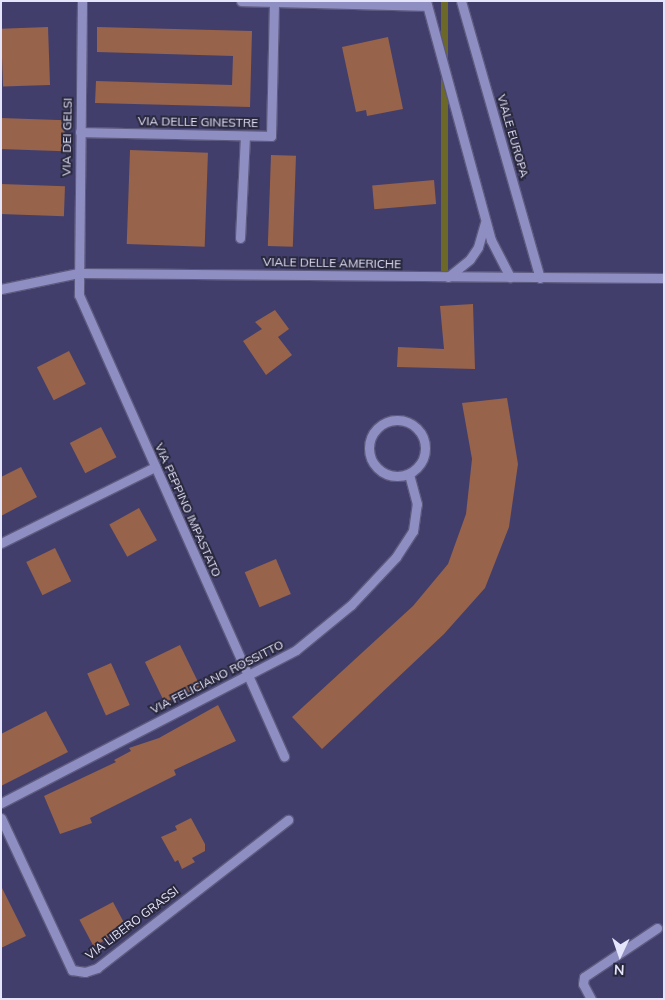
<!DOCTYPE html>
<html>
<head>
<meta charset="utf-8">
<style>
	body { margin:0 }
	#map { position:relative; width:665px; height:1000px; overflow:hidden; background:#413e6c; font-family:Mulish,sans-serif }
	div>[style] { position:absolute }
	.green>* { inset:0; background:#6c6828; transform-origin:0 0 }
	.building>* { inset:0; background:#97634b; transform-origin:0 0 }
	.roads { filter:drop-shadow(1px 0 #5d5a7f) drop-shadow(-1px 0 #5d5a7f) drop-shadow(0 1px #5d5a7f) drop-shadow(0 -1px #5d5a7f) }
	.minor>* { height:9px; margin:-4.5px; padding:0 4.5px; transform-origin:4.5px; border-radius:4.5px; background:#8f8ec2 }
	.minor>.ring { margin:-4.5px; padding:0; box-sizing:content-box; background:none; border:9px solid #8f8ec2; border-radius:50% }
	span { translate:-50% -50%; white-space:nowrap; text-align:center; line-height:1.15; -webkit-text-stroke:4px #29283d; paint-order:stroke }
	.street-label { font-size:12px; color:#e4e4fb }
	.frame { position:absolute; inset:0; border:2px solid #e4e4fb; pointer-events:none }
	.north { position:absolute; left:595px; top:930px; width:50px; height:50px; -webkit-text-stroke:4px #29283d; paint-order:stroke; rotate:183deg; font-size:14px; font-weight:700; line-height:20px; text-align:center; color:#e4e4fb }
	.north::after { content:''; display:block; margin:auto; width:18px; height:22px; background:#e4e4fb; clip-path:polygon(50% 0,100% 100%,50% 72%,0 100%) }
</style>
</head>
<body>
<div id="map">
	<div class="green">
		<div style="left:441px;top:1px;width:7px;height:273px"></div>
	</div>
	<div class="building">
		<div style="left:48px;top:27px;width:58px;height:47px;rotate:88deg"></div>
		<div style="clip-path:polygon(97px 27px,252px 31px,250px 107px,95px 103px,96px 81px,232px 85px,233px 56px,97px 52px)"></div>
		<div style="clip-path:polygon(388px 37px,403px 109px,367px 116px,366px 110px,356px 112px,342px 47px)"></div>
		<div style="left:1px;top:118px;width:64px;height:31px;rotate:2deg"></div>
		<div style="left:130px;top:150px;width:78px;height:94px;rotate:2deg"></div>
		<div style="left:271px;top:155px;width:25px;height:91px;rotate:2deg"></div>
		<div style="left:434px;top:180px;width:24px;height:62px;rotate:85deg"></div>
		<div style="left:1px;top:184px;width:64px;height:30px;rotate:2deg"></div>
		<div style="clip-path:polygon(473px 304px,475px 369px,397px 367px,398px 347px,444px 349px,440px 306px)"></div>
		<div style="clip-path:polygon(275px 310px,289px 329px,278px 337px,292px 355px,266px 375px,243px 341px,262px 329px,255px 322px)"></div>
		<div style="left:69px;top:351px;width:37px;height:36px;rotate:63deg"></div>
		<div style="clip-path:polygon(507px 398px,518px 464px,509px 527px,485px 588px,444px 634px,322px 749px,292px 717px,413px 606px,448px 564px,466px 514px,472px 459px,462px 403px)"></div>
		<div style="left:101px;top:427px;width:34px;height:35px;rotate:63deg"></div>
		<div style="clip-path:polygon(21px 467px,37px 497px,1px 516px,1px 477px)"></div>
		<div style="left:139px;top:508px;width:37px;height:34px;rotate:61deg"></div>
		<div style="left:55px;top:548px;width:37px;height:32px;rotate:64deg"></div>
		<div style="left:276px;top:559px;width:38px;height:34px;rotate:67deg"></div>
		<div style="left:180px;top:645px;width:46px;height:39px;rotate:64deg"></div>
		<div style="left:111px;top:663px;width:46px;height:26px;rotate:66deg"></div>
		<div style="clip-path:polygon(218px 705px,236px 741px,174px 770px,176px 775px,90px 818px,92px 823px,60px 834px,44px 796px,116px 762px,114px 760px,131px 751px,129px 748px,159px 738px)"></div>
		<div style="clip-path:polygon(46px 711px,68px 752px,1px 786px,1px 734px)"></div>
		<div style="clip-path:polygon(191px 818px,205px 844px,205px 851px,192px 858px,195px 862px,182px 869px,178px 860px,175px 862px,161px 837px,177px 830px,175px 826px)"></div>
		<div style="clip-path:polygon(1px 886px,26px 936px,1px 948px)"></div>
		<div style="left:113px;top:902px;width:30px;height:38px;rotate:62deg"></div>
	</div>
	<div class="roads">
		<div class="minor">
			<div style="left:82px;top:1px;width:294px;rotate:90.6deg"></div>
			<div style="left:79px;top:295px;width:505px;rotate:66.03deg"></div>
			<div style="left:241px;top:1px;width:186px;rotate:1.5deg"></div>
			<div style="left:426px;top:1px;width:248px;rotate:74.8deg"></div>
			<div style="left:491px;top:240px;width:42px;rotate:62.8deg"></div>
			<div style="left:461px;top:1px;width:288px;rotate:74.1deg"></div>
			<div style="left:80px;top:132px;width:191px;rotate:1.2deg"></div>
			<div style="left:271px;top:136px;width:134px;rotate:-88.7deg"></div>
			<div style="left:240px;top:238px;width:102px;rotate:-87.2deg"></div>
			<div style="left:448px;top:277px;width:28px;rotate:-39deg"></div>
			<div style="left:470px;top:259px;width:14px;rotate:-56deg"></div>
			<div style="left:478px;top:247px;width:25px;rotate:-74deg"></div>
			<div style="left:1px;top:289px;width:79px;rotate:-11.7deg"></div>
			<div style="left:78px;top:273px;width:586px;rotate:0.49deg"></div>
			<div class="ring" style="left:369px;top:420px;width:47px;height:47px"></div>
			<div style="left:1px;top:543px;width:172px;rotate:-26.3deg"></div>
			<div style="left:1px;top:803px;width:332px;rotate:-27.4deg"></div>
			<div style="left:296px;top:650px;width:71px;rotate:-39.3deg"></div>
			<div style="left:351px;top:605px;width:66px;rotate:-46.8deg"></div>
			<div style="left:396px;top:557px;width:31px;rotate:-57deg"></div>
			<div style="left:413px;top:531px;width:27px;rotate:-82deg"></div>
			<div style="left:417px;top:504px;width:31px;rotate:-105deg"></div>
			<div style="left:1px;top:818px;width:168px;rotate:65deg"></div>
			<div style="left:72px;top:970px;width:13px;rotate:9deg"></div>
			<div style="left:85px;top:972px;width:13px;rotate:-18deg"></div>
			<div style="left:97px;top:968px;width:242px;rotate:-37.8deg"></div>
			<div style="left:591px;top:999px;width:17px;rotate:-118deg"></div>
			<div style="left:583px;top:984px;width:7px;rotate:-82deg"></div>
			<div style="left:584px;top:977px;width:88px;rotate:-33.9deg"></div>
		</div>
	</div>
	<div class="street-label">
		<span style="left:198px;top:122px;rotate:1deg">VIA DELLE GINESTRE</span>
		<span style="left:513px;top:136px;rotate:74deg">VIALE EUROPA</span>
		<span style="left:67px;top:137px;rotate:-89deg">VIA DEI GELSI</span>
		<span style="left:332px;top:263px;rotate:1deg">VIALE DELLE AMERICHE</span>
		<span style="left:188px;top:510px;rotate:66deg">VIA PEPPINO IMPASTATO</span>
		<span style="left:217px;top:677px;rotate:-27deg">VIA FELICIANO ROSSITTO</span>
		<span style="left:132px;top:923px;rotate:-37deg">VIA LIBERO GRASSI</span>
	</div>
	<div class="frame"></div>
	<div class="north">N</div>
</div>
</body>
</html>
